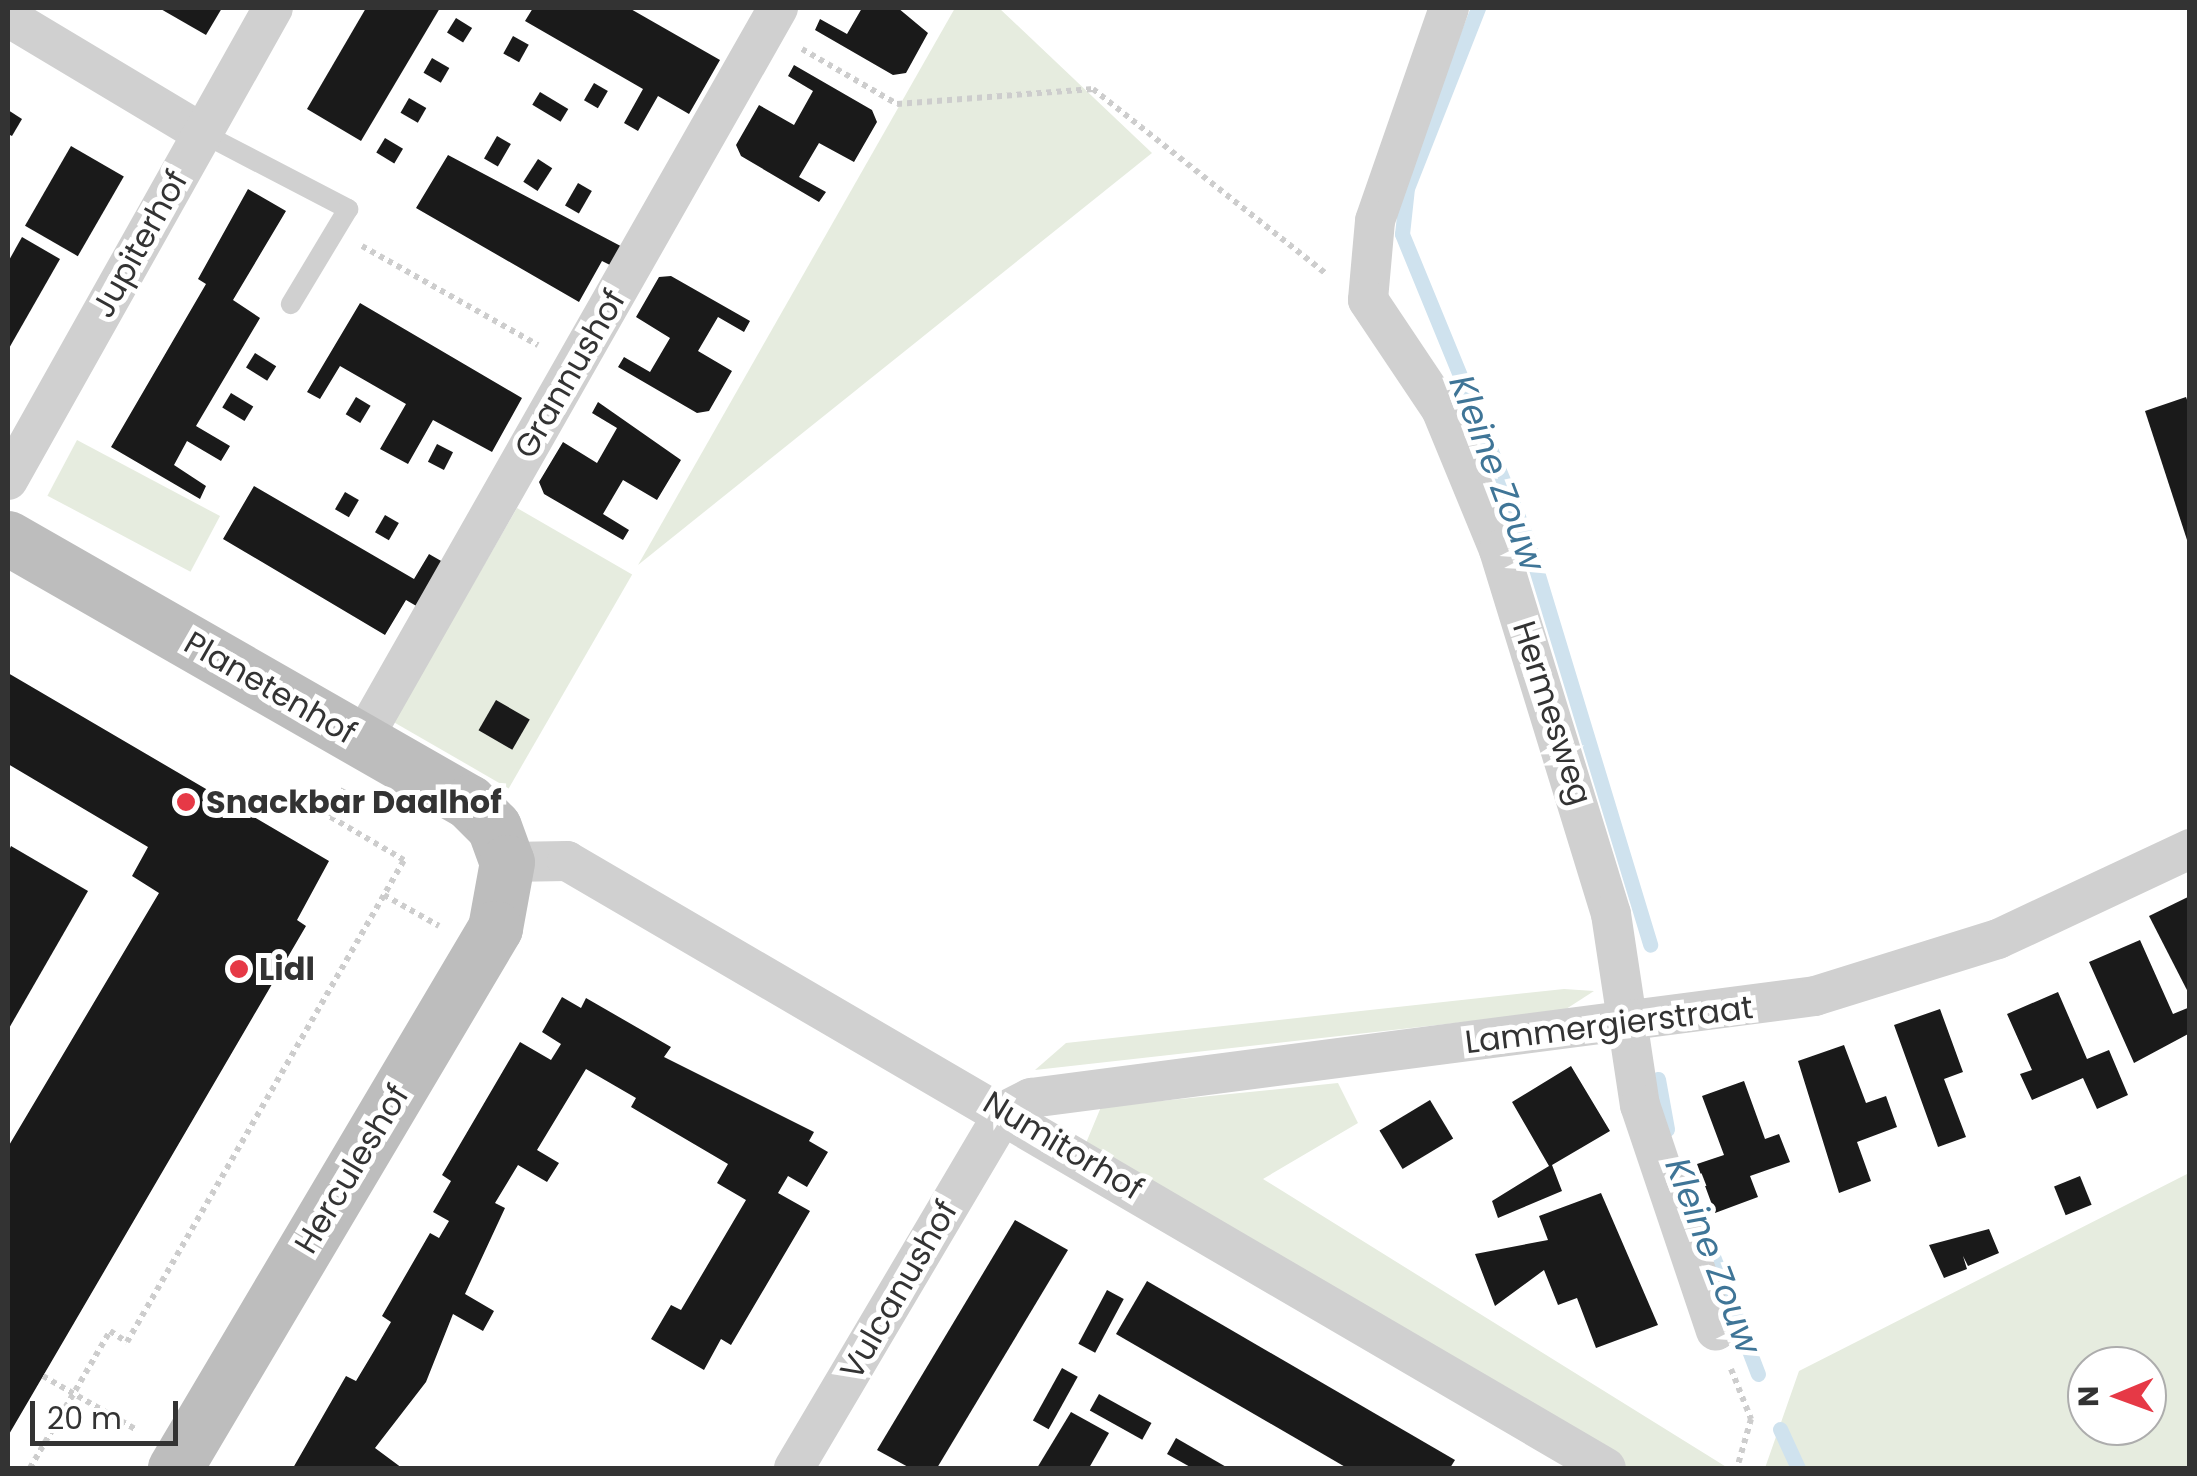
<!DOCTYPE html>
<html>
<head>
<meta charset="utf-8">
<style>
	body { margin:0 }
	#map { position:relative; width:2197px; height:1476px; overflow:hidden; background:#fff; font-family:Poppins,sans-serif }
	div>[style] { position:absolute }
	.green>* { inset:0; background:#e6ecdf; transform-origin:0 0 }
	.stream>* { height:15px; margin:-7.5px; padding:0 7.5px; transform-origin:7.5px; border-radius:7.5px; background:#cfe2ee }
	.building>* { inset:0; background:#1a1a1a; transform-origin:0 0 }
	.path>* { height:6px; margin-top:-3px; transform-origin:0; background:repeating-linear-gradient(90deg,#cdcdcd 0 5px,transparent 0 10px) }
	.lane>* { height:20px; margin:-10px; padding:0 10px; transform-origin:10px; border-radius:10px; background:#d0d0d0 }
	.street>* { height:40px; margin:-20px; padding:0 20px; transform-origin:20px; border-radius:20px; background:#d0d0d0 }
	.secondary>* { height:55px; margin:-27.5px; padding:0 27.5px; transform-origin:27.5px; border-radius:27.5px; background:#bdbdbd }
	.dots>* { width:28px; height:28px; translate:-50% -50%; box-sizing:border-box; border:5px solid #fff; border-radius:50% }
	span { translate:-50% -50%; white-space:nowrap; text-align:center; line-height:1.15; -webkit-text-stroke:10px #fff; paint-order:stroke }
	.street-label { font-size:32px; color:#333 }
	.poi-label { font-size:32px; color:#333; font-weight:700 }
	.left { translate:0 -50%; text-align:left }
	.water-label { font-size:35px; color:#3f7597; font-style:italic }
	.frame { position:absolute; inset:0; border:10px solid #333; pointer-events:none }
	.north { position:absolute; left:2067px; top:1346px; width:100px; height:100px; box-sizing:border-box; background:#fff; border:2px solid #adadad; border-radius:50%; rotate:269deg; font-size:28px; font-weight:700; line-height:40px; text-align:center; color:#333 }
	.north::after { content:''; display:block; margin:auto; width:35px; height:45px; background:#e63946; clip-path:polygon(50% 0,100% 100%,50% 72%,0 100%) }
	.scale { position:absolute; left:30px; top:1401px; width:148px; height:45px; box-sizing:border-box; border:5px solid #333; border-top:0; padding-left:12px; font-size:30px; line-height:35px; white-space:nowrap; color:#333; -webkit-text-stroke:8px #fff; paint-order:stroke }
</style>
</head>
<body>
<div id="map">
	<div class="green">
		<div style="clip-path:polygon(955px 8px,999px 8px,1152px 153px,638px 565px)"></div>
		<div style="left:77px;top:440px;width:162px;height:63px;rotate:28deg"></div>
		<div style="left:517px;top:508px;width:133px;height:247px;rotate:30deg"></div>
		<div style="clip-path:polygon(1564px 989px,1594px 991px,1563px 1011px,1035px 1070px,1066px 1043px)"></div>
		<div style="clip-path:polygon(1338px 1083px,1358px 1123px,1263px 1179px,1728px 1468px,1627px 1468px,1086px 1143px,1101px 1107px)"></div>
		<div style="clip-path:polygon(evenodd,2189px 1173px,2189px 1468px,1765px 1468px,1799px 1371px,2189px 1173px,2147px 1366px,2147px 1426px,2087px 1426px,2087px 1366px,2147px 1366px)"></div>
	</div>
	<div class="stream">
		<div style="left:1478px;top:8px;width:193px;rotate:111.5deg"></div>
		<div style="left:1407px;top:188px;width:46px;rotate:96.2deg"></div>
		<div style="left:1402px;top:234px;width:330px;rotate:67.7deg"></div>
		<div style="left:1527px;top:539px;width:424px;rotate:73.1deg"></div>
		<div style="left:1658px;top:1079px;width:51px;rotate:79.8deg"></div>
		<div style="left:1698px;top:1217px;width:168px;rotate:69.1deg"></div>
		<div style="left:1780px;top:1429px;width:43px;rotate:65.2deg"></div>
	</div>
	<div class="building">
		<div style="clip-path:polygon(159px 8px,222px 8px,206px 35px)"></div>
		<div style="clip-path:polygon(366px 8px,440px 8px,361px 141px,307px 109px)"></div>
		<div style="clip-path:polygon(533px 8px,629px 8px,720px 60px,689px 114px,658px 96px,638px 131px,624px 123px,643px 89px,525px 21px)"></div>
		<div style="clip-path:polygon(862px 8px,898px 8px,928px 33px,906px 73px,893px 75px,815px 30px,820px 19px,847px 34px)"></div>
		<div style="left:456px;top:18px;width:19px;height:17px;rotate:32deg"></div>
		<div style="left:513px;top:36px;width:18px;height:20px;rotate:29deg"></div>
		<div style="left:432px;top:58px;width:20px;height:17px;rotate:30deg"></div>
		<div style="clip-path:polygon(794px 65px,872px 110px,877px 122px,854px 162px,819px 143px,799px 177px,826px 192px,819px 202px,741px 156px,736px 145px,759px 105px,794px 125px,813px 91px,788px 76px)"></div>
		<div style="left:594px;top:83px;width:16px;height:20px;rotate:30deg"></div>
		<div style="left:540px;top:92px;width:33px;height:15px;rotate:31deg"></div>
		<div style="left:409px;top:98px;width:20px;height:17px;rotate:30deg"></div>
		<div style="clip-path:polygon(8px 110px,22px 119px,12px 136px,8px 134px)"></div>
		<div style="left:497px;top:136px;width:16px;height:26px;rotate:30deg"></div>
		<div style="left:385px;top:138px;width:21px;height:17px;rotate:31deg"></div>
		<div style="left:71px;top:146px;width:61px;height:92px;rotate:30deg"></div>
		<div style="clip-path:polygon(448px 155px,632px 252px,622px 271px,602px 261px,579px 302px,416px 208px)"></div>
		<div style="left:538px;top:159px;width:17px;height:27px;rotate:33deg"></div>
		<div style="left:578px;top:183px;width:16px;height:26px;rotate:30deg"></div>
		<div style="clip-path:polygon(248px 189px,286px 211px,233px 300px,260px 318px,196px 426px,230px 446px,221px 461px,187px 441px,174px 465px,206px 486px,200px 499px,111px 447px,206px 284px,198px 279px)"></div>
		<div style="clip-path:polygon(22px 237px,60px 259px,8px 350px,8px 262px)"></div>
		<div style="clip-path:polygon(671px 276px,750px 321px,744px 332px,718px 317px,698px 351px,732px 371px,709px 411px,697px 413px,618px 367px,624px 357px,650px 372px,670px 338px,636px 317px,659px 277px)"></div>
		<div style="clip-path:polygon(360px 303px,522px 398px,492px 452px,433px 420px,408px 464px,380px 449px,406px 404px,340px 366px,320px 399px,307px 392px)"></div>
		<div style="left:255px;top:353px;width:25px;height:17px;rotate:32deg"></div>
		<div style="left:231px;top:393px;width:26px;height:17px;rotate:31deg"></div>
		<div style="left:356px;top:397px;width:17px;height:20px;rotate:31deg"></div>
		<div style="clip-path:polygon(2186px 397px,2190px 408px,2189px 546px,2145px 411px)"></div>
		<div style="clip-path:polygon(598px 402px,681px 460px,657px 500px,623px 480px,603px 514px,629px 530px,623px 540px,544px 494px,539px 482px,563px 442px,597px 463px,617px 428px,592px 413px)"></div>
		<div style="left:437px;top:444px;width:18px;height:20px;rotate:27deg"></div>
		<div style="clip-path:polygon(254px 486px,414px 579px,429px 554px,450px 566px,425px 611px,406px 600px,385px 635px,223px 539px)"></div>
		<div style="left:345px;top:492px;width:16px;height:20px;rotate:30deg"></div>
		<div style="left:385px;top:515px;width:16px;height:20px;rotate:30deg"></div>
		<div style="clip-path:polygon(8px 673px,329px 861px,297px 920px,306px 926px,8px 1436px,8px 1147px,159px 893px,132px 876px,148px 847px,8px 764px)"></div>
		<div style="left:496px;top:700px;width:39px;height:35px;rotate:30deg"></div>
		<div style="clip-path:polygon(11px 846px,88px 891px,8px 1030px,8px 853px)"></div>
		<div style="clip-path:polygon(2190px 896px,2190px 996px,2149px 916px)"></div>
		<div style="clip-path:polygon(2140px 940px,2173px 1014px,2190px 1007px,2190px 1033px,2134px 1063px,2089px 962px)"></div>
		<div style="clip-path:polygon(2058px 992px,2087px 1059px,2109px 1050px,2128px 1095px,2097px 1109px,2083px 1078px,2032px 1100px,2020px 1074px,2032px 1070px,2007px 1014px)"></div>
		<div style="clip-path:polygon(562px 997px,581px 1008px,586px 998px,671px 1047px,664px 1057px,814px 1132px,809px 1141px,828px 1152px,807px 1187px,788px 1176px,778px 1193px,810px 1211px,731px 1345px,721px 1339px,704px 1370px,651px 1339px,671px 1305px,681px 1310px,746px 1200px,717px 1183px,728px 1164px,631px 1107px,636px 1098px,586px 1069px,537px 1150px,559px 1163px,547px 1182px,518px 1165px,495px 1203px,505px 1208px,465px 1294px,494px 1311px,483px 1331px,453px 1314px,426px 1382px,375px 1448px,402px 1468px,293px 1468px,346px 1376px,356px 1381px,374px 1351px,391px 1322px,382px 1316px,430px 1233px,439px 1238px,449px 1221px,433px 1212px,451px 1181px,442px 1175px,520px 1042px,551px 1060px,561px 1044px,542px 1032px)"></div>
		<div style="clip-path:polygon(1940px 1009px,1963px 1072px,1944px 1079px,1966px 1137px,1938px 1147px,1894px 1025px)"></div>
		<div style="clip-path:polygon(1844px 1045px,1866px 1103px,1886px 1096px,1897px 1127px,1857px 1142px,1871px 1181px,1839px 1193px,1798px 1061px)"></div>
		<div style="clip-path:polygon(1571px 1066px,1610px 1131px,1552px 1165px,1562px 1191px,1498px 1218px,1492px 1201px,1549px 1166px,1512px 1102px)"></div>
		<div style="clip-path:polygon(1744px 1081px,1765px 1139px,1779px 1134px,1790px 1162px,1750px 1176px,1758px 1197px,1715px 1213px,1697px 1164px,1724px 1155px,1702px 1096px)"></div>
		<div style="left:1430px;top:1100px;width:45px;height:59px;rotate:59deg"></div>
		<div style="left:2080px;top:1176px;width:31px;height:28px;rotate:68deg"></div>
		<div style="clip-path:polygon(1601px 1193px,1658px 1325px,1596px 1348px,1577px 1298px,1558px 1305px,1544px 1270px,1495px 1306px,1475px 1254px,1548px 1240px,1539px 1216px)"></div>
		<div style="clip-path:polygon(1015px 1220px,1068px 1250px,937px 1468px,910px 1468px,877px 1450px)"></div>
		<div style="clip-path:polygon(1989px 1229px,1999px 1253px,1968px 1266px,1963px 1256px,1967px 1269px,1944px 1278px,1929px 1245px)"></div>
		<div style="clip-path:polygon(1147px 1281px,1455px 1460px,1450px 1468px,1347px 1468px,1116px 1334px)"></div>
		<div style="left:1107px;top:1290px;width:19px;height:61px;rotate:28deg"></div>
		<div style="left:1062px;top:1368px;width:18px;height:60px;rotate:29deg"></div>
		<div style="left:1099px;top:1394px;width:60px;height:19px;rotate:29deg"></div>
		<div style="clip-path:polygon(1071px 1412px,1109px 1433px,1089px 1468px,1037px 1468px)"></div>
		<div style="clip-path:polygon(1176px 1438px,1228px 1468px,1192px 1468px,1167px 1454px)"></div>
	</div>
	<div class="path">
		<div style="left:802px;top:49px;width:110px;rotate:30.1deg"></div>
		<div style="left:897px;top:104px;width:197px;rotate:-4.4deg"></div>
		<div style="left:1093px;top:89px;width:296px;rotate:38.4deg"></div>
		<div style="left:362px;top:246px;width:202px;rotate:29.4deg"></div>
		<div style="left:384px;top:895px;width:63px;rotate:29.4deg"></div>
		<div style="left:1731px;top:1369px;width:54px;rotate:68.2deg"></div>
		<div style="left:1751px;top:1419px;width:51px;rotate:105.9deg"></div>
		<div style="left:43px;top:1376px;width:108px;rotate:29.9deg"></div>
		<div style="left:30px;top:1468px;width:159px;rotate:-59.7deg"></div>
		<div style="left:110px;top:1331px;width:20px;rotate:33deg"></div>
		<div style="left:127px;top:1342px;width:556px;rotate:-60.11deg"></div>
		<div style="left:404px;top:860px;width:87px;rotate:-149.6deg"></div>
		<div style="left:329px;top:816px;width:31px;rotate:-61deg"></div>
	</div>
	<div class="lane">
		<div style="left:202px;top:133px;width:165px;rotate:27.5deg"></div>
		<div style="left:348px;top:209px;width:111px;rotate:121deg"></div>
	</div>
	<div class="street">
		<div style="left:1449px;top:8px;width:225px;rotate:109.2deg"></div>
		<div style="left:1375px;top:221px;width:79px;rotate:95.1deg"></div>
		<div style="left:1368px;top:300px;width:131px;rotate:56.2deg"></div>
		<div style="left:1441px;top:409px;width:152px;rotate:67.6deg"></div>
		<div style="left:1499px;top:550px;width:381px;rotate:72.9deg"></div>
		<div style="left:1611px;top:914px;width:193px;rotate:81.4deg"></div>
		<div style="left:1640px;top:1105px;width:238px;rotate:71.4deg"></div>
		<div style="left:8px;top:17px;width:226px;rotate:30.9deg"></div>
		<div style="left:8px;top:480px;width:541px;rotate:-60.69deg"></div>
		<div style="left:362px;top:740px;width:842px;rotate:-60.39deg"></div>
		<div style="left:507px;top:862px;width:60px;rotate:-1deg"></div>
		<div style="left:567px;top:861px;width:1203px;rotate:30.29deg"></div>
		<div style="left:794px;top:1468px;width:415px;rotate:-59.4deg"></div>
		<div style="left:1005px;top:1111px;width:29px;rotate:-27deg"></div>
		<div style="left:1031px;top:1098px;width:791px;rotate:-7.41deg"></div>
		<div style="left:1815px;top:996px;width:192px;rotate:-17.3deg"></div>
		<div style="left:1998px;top:939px;width:212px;rotate:-25.1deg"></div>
	</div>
	<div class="secondary">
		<div style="left:8px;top:538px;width:531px;rotate:29.8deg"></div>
		<div style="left:469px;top:802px;width:35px;rotate:45deg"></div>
		<div style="left:494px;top:827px;width:37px;rotate:70deg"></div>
		<div style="left:507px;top:862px;width:67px;rotate:100.3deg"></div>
		<div style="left:495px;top:928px;width:628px;rotate:120.65deg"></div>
	</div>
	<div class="dots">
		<div style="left:186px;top:802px;background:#e63946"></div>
		<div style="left:239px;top:969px;background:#e63946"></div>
	</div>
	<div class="street-label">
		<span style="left:140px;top:244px;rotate:-61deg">Jupiterhof</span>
		<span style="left:570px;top:374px;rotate:-60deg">Grannushof</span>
		<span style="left:270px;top:688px;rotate:30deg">Planetenhof</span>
		<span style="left:1552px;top:713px;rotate:72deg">Hermesweg</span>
		<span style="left:1609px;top:1025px;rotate:-7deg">Lammergierstraat</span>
		<span style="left:1063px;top:1146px;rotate:31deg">Numitorhof</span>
		<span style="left:352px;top:1169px;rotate:-59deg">Herculeshof</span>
		<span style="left:899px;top:1290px;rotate:-60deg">Vulcanushof</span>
	</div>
	<div class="poi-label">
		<span class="left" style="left:206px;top:802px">Snackbar Daalhof</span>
		<span class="left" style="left:259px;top:969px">Lidl</span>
	</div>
	<div class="water-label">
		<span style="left:1497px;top:473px;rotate:69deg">Kleine Zouw</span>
		<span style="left:1713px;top:1256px;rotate:69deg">Kleine Zouw</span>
	</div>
	<div class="frame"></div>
	<div class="north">N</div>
	<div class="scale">20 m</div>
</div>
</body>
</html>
